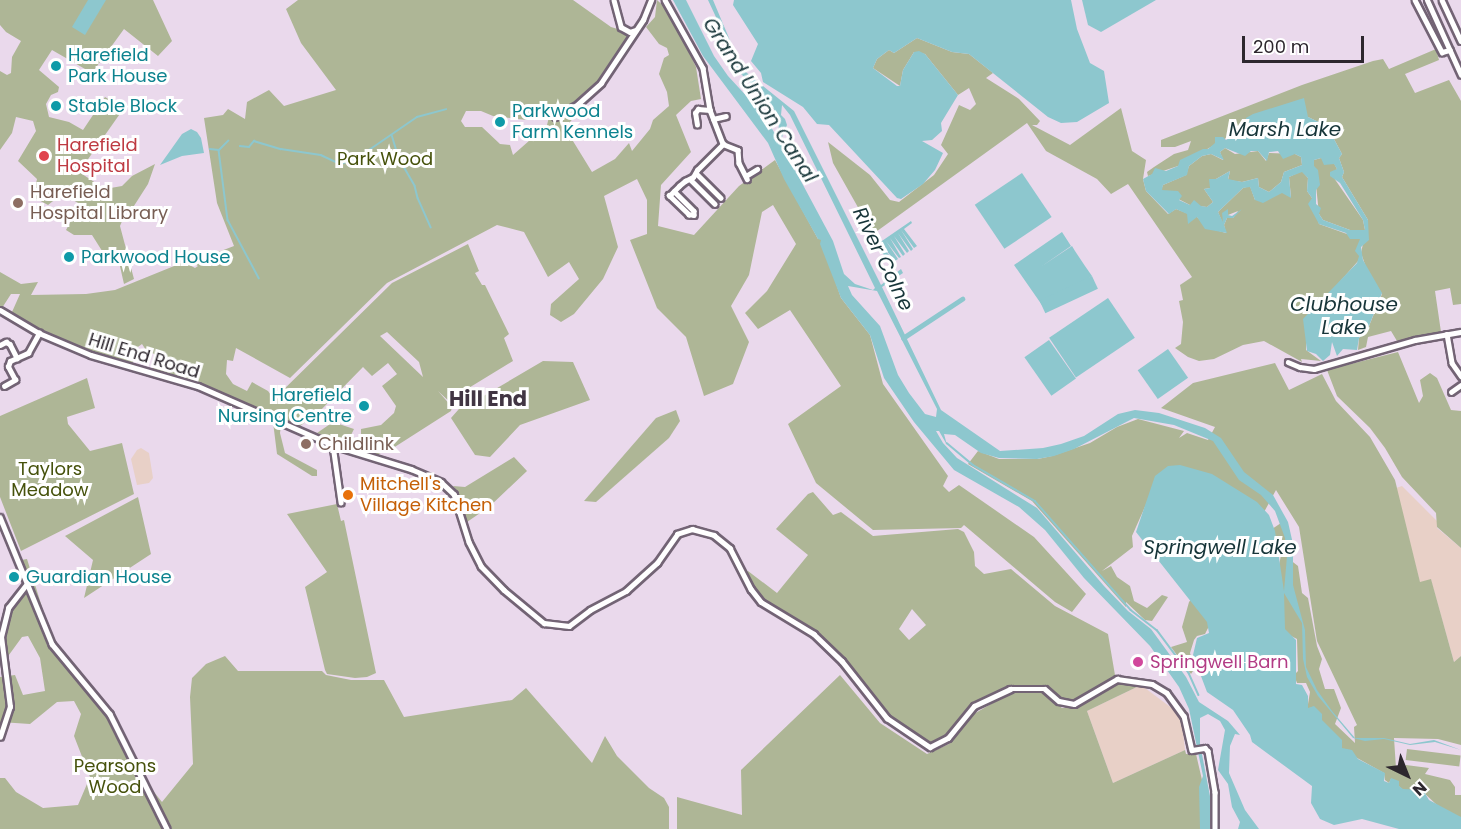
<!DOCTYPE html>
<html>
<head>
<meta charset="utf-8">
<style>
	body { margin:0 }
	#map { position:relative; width:1461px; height:829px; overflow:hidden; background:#ead9ec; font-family:Poppins,sans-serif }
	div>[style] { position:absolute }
	.industrial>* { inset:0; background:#e8d0c7 }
	.green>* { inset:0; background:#aeb696; transform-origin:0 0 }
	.water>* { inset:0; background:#8dc7ce; transform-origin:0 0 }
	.stream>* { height:1.5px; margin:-0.75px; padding:0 0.75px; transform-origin:0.75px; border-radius:0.75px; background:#8dc7ce }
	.canal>* { height:4.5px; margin:-2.25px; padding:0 2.25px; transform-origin:2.25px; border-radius:2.25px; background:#8dc7ce }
	.roads { filter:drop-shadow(2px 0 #736475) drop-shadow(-2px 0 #736475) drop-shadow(0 2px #736475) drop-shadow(0 -2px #736475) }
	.minor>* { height:4.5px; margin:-2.25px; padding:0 2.25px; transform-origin:2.25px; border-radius:2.25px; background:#fff }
	.major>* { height:5px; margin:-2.5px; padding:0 2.5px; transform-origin:2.5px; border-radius:2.5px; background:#fff }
	.dots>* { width:16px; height:16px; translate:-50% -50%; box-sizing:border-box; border:3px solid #fff; border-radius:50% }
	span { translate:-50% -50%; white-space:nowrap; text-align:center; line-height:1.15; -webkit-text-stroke:6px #fff; paint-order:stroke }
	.culture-label { font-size:18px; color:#0d838f }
	.left { translate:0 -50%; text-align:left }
	.right { translate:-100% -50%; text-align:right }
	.health-label { font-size:18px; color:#be3a42 }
	.park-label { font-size:18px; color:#46520c }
	.education-label { font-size:18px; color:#785e54 }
	.street-label { font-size:18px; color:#2d272e }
	.food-label { font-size:18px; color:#c56008 }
	.hotel-label { font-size:18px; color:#b23c85 }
	.water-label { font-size:20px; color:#173539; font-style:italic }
	.quarter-label { font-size:21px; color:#413543; font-weight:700 }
	.north { position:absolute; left:1377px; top:745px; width:60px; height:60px; -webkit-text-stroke:4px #fff; paint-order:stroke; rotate:137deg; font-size:16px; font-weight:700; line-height:24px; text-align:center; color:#2d272e }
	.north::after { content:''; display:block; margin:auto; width:21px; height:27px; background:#2d272e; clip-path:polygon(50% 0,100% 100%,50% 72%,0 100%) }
	.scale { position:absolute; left:1242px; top:36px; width:122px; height:27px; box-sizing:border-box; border:3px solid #2d272e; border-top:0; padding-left:8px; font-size:18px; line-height:21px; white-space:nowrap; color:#2d272e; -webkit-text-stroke:4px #fff; paint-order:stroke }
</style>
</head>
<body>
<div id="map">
	<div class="industrial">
		<div style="clip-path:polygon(141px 448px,149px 453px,153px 478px,149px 483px,137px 485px,131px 459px,137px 450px)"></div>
		<div style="clip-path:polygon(1402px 486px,1437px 521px,1437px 528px,1461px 548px,1461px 656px,1454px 662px,1431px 580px,1420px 583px,1396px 488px)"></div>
		<div style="clip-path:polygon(1141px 685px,1181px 715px,1185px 750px,1113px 783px,1087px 711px)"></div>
	</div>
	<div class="green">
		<div style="clip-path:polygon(0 0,153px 0,172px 41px,158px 56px,124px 29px,92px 73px,52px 50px,39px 70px,59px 87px,58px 92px,51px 95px,46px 104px,49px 117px,69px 122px,83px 130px,105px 97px,124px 108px,79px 172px,105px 189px,122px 186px,132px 176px,155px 164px,148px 184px,132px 209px,125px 214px,120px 226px,134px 279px,124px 284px,117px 253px,104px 254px,92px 235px,74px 235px,66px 230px,80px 204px,62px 194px,48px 205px,33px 197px,37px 179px,18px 161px,36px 131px,33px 121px,16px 117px,12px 133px,0 150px,0 71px,7px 75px,11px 73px,12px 57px,21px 41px,6px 32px,0 25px)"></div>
		<div style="clip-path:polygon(evenodd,298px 0,573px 0,611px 27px,634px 34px,602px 84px,565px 128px,592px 172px,615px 159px,629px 143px,632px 151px,650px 129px,653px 120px,669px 106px,667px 92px,659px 74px,664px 58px,669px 55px,667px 48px,659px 44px,646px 27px,655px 17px,657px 0,669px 11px,696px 67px,701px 99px,691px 101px,676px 115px,691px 152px,661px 185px,658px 226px,694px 235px,739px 186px,775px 160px,818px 239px,821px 239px,841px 298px,870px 335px,883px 384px,948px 476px,943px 486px,949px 492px,959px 485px,1034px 537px,1086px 594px,1072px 612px,1055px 602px,964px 525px,961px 528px,873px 530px,816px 483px,788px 424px,841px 386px,790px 310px,758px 329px,745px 313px,767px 291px,796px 244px,773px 205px,762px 212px,749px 275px,731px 306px,749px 342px,733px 384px,704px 396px,686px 337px,657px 308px,630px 240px,647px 234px,647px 200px,637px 179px,604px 196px,618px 247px,603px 279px,574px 314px,561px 322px,550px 315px,551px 304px,579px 279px,569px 262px,548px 277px,524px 232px,497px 225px,387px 283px,290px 378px,236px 348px,233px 361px,227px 360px,226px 374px,233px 384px,247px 391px,252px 382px,268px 391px,274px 399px,392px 283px,468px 244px,479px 271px,475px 273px,482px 285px,485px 285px,509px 334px,504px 338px,513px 361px,467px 389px,453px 405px,438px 391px,452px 407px,451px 411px,390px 450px,382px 446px,383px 452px,376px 455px,367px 453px,369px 443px,379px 444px,361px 439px,361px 429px,381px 425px,394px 413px,396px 406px,382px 386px,397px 374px,388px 363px,372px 376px,363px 367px,318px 413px,300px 426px,282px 419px,280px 433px,285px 453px,317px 470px,317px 476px,312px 476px,277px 454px,273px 422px,202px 390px,193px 382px,153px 369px,156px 355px,146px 350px,142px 344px,135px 349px,133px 363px,93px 352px,43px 331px,12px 312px,20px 294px,11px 294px,2px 308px,0 307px,0 272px,21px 284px,38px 282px,31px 295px,86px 294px,115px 290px,184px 262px,195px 268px,198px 266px,192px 262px,234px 246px,217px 203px,204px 118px,223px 115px,228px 109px,245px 119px,247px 102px,269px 90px,284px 106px,336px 90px,301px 43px,286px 9px,298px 0,466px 111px,481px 111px,493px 116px,527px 120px,549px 117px,547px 125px,513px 155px,510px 145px,500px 144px,482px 127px,465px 127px,461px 121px,466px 111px,298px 0,387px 332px,419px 362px,423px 377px,380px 336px,387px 332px)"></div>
		<div style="clip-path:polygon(917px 38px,952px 52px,969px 54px,993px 73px,986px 78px,1019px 99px,1040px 121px,1037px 125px,1032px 125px,1070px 145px,1121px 108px,1132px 151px,1146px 160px,1143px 179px,1146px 191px,1168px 214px,1176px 209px,1197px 217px,1212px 229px,1226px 233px,1224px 225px,1227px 218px,1233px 218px,1238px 211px,1228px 215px,1223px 224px,1218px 212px,1243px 188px,1250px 186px,1255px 200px,1282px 192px,1291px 197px,1289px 177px,1302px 171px,1308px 178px,1307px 191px,1312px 198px,1319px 224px,1361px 239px,1359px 260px,1321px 303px,1306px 332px,1306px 350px,1321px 361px,1301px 359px,1302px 362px,1264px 341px,1243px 345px,1214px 359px,1199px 361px,1188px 357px,1175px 348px,1181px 344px,1183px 322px,1179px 301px,1183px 300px,1180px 285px,1192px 277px,1128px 184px,1111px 194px,1097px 179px,1046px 151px,1027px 123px,873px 234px,833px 163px,828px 142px,870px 175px,890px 200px,899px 202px,934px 175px,948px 154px,941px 145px,959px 105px,970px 110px,976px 104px,969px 88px,958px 95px,925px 54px,914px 52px,903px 70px,900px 86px,873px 68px,877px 59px,889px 50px,894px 53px)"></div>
		<div style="clip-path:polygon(1436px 49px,1439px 60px,1405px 74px,1415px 93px,1449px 80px,1461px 101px,1461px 304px,1453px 305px,1450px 288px,1435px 291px,1441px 332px,1397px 341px,1391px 331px,1368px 337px,1366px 347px,1358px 350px,1359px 338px,1367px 331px,1382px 294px,1368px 273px,1361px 253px,1368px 220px,1342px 177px,1344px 172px,1339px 158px,1342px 154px,1327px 126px,1308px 117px,1247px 126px,1178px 166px,1148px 176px,1147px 172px,1154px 167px,1174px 154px,1188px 150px,1191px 141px,1175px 147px,1161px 147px,1161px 140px,1302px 85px,1373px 61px,1383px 59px,1389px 69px)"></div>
		<div style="clip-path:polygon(1225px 148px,1235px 154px,1258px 151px,1266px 161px,1269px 153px,1295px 154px,1301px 157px,1302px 165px,1284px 172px,1281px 182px,1269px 192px,1259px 187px,1258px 178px,1242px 182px,1228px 180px,1230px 171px,1216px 179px,1210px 188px,1204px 189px,1213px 202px,1207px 207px,1190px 205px,1161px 190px,1163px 185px,1186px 175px,1189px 166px,1202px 156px,1211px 154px,1223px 160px,1220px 152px)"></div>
		<div style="clip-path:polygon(1321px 158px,1334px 163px,1337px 169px,1334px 178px,1363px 220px,1365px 230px,1350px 230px,1323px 220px,1319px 214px,1314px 166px,1314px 160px)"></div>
		<div style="clip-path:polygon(1398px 352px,1419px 403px,1423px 396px,1420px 380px,1430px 373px,1437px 378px,1451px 410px,1461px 411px,1461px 548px,1437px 527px,1436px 513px,1402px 477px,1385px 448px,1370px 428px,1337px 396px,1327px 370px)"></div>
		<div style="clip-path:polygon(543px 361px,573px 362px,590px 400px,520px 425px,490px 457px,475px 455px,451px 418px,466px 401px,475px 401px)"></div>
		<div style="clip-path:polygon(1275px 363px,1289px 390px,1322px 374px,1336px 401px,1370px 437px,1395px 480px,1420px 582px,1431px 579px,1454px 662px,1461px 656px,1461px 745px,1438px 739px,1394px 738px,1396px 768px,1400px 771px,1406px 765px,1429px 768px,1425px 774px,1450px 780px,1455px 787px,1455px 795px,1461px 795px,1461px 819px,1439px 807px,1422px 791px,1403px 790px,1391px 779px,1389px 783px,1385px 780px,1384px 773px,1341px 749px,1332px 735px,1307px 710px,1310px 692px,1306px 683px,1297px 683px,1294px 675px,1298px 671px,1297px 639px,1285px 633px,1276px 581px,1281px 555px,1272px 529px,1281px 523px,1288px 542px,1289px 559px,1298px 566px,1302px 593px,1308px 598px,1317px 646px,1322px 659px,1319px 669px,1325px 689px,1334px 689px,1341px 708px,1335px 724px,1355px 743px,1354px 727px,1357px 725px,1317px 641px,1299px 527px,1276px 490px,1263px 514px,1160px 473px,1132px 536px,1133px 547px,1102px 571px,1111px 566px,1117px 577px,1130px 586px,1134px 601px,1147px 608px,1162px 595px,1168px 597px,1152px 621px,1145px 620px,1126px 602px,1126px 607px,1032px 501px,968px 464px,978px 451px,999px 459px,1038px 459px,1052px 456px,1090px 443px,1117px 427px,1138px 419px,1184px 431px,1179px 438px,1187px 433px,1208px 440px,1215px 427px,1161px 408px,1193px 383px)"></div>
		<div style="clip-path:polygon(87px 378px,95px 408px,67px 417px,68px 424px,90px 451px,122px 443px,134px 494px,21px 551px,0 497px,0 416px)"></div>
		<div style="clip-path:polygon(676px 410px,680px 421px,669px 438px,596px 502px,584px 501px,656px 418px)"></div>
		<div style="clip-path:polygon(333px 422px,354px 429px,351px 435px,353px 442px,344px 444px,317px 433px)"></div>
		<div style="clip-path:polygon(514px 457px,527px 471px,489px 507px,467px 522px,458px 492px,453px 486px,465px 487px)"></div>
		<div style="clip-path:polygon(evenodd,813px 492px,833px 515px,841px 512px,873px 536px,958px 529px,964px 532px,974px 552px,975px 566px,984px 574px,1011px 569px,1055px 606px,1108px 634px,1116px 681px,1074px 704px,1063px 700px,1047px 688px,1013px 690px,983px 702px,969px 713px,953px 736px,940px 746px,927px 746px,891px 720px,841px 657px,819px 638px,765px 604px,754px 591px,744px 575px,748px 571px,777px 593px,808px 555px,776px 529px,808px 494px,813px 492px,912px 609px,926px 625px,909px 640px,899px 629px,912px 609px)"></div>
		<div style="clip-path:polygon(138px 497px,151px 554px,84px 598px,93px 560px,65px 536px)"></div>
		<div style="clip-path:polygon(337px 504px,341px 521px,344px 520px,376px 673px,367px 677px,355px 678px,327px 674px,325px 670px,305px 587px,327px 572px,287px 514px)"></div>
		<div style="clip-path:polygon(27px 559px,57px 655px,99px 702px,138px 772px,162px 802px,193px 764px,190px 697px,192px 678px,206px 664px,225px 656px,238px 671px,322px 671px,326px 675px,351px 680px,384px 680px,404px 717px,512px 700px,526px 688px,592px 763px,605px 736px,617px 756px,649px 788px,664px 798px,669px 807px,669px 829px,0 829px,0 778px,5px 778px,16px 792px,43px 808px,78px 805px,90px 777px,74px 736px,81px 714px,74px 701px,57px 702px,30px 724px,0 722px,0 677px,15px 675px,23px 695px,45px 691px,40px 658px,28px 636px,22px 637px,6px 659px,0 663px,0 626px,5px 604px,26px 590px,16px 561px)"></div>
		<div style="clip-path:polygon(1193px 597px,1211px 622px,1205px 634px,1197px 636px,1194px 640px,1190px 653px,1195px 668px,1191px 674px,1171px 647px,1187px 642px,1182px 627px,1189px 602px)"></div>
		<div style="clip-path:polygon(840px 675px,880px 723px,927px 754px,949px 744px,972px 715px,1010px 693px,1044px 693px,1062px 708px,1072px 707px,1118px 681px,1141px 685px,1087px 711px,1113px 783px,1185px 750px,1186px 754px,1196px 754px,1202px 780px,1200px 829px,677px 829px,677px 797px,742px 815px,741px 770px)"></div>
		<div style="left:1407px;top:749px;width:54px;height:11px;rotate:7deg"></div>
	</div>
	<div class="water">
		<div style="clip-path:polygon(88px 0,106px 0,85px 35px,72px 27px)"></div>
		<div style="clip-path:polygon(evenodd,673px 0,686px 0,714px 56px,728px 76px,763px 114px,777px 137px,780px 118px,764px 96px,740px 73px,732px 60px,722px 30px,708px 0,713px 0,742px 69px,794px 111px,881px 285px,901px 269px,903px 273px,882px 287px,941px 410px,1000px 451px,1043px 448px,1061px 444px,1084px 436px,1118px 414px,1135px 410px,1159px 413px,1205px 428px,1221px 438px,1244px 472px,1273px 495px,1288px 522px,1293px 544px,1293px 585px,1305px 630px,1306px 667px,1317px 690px,1332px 711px,1355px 738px,1384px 738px,1410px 744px,1434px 740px,1461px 750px,1435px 742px,1410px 745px,1384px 739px,1365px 741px,1353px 738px,1318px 696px,1307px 677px,1303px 659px,1302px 623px,1284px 593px,1285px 629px,1296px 640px,1296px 684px,1302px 685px,1308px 696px,1308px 708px,1314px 706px,1322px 714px,1322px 720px,1342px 740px,1342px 748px,1352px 750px,1358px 759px,1385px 773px,1384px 781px,1389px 783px,1391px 778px,1399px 781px,1399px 786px,1403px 789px,1423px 790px,1429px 800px,1461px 817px,1461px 829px,1399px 829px,1362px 819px,1334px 825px,1320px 819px,1311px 803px,1312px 786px,1252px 742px,1250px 735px,1233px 710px,1207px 692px,1193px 655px,1197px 638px,1209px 633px,1207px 622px,1136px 532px,1155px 476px,1168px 466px,1180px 465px,1212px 474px,1257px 502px,1269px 515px,1275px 531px,1284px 591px,1287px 556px,1285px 538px,1275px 511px,1261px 495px,1239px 480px,1213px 441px,1174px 425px,1134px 418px,1074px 449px,1054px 456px,1037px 459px,999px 458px,981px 453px,955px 435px,944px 434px,947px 445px,939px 431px,936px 431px,943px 443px,957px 458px,1037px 508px,1104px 586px,1128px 611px,1151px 629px,1186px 677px,1199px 702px,1228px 721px,1240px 735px,1235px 734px,1230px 746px,1229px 773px,1245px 810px,1259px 829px,1238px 829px,1240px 822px,1232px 807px,1228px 784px,1218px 770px,1225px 730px,1220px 721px,1208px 714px,1200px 718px,1200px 744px,1210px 796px,1210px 829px,1200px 829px,1199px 787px,1203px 776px,1189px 709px,1179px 687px,1150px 646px,1084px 578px,1045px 530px,1019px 507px,954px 470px,914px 422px,884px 378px,870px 335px,841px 298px,820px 244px,821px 240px,818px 239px,784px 179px,768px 143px,703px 56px,673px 0,782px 105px,790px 115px,875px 288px,873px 290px,855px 284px,844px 274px,833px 241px,780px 142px,787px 125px,785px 119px,781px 115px,782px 105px,673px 0,848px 286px,877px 291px,937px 409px,936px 417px,925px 414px,909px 393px,898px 375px,880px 326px,852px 295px,848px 286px)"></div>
		<div style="clip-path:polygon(734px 0,1071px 0,1077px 29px,1090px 63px,1104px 71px,1109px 103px,1077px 122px,1061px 123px,1048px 117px,969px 54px,952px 52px,917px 38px,894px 53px,889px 50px,877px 59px,873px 68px,897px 86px,900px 86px,903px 70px,914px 52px,919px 51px,925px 54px,958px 95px,941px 123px,942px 131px,932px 140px,922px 141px,943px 153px,935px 170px,923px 184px,901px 199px,897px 198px,829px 125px,817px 124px,803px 107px,763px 82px,761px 73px,751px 61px,758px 44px,733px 5px)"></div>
		<div style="clip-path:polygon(1082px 0,1156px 0,1101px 32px,1088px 25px)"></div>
		<div style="clip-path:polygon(evenodd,1304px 98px,1308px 117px,1327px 126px,1342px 154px,1339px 158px,1344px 172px,1342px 177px,1368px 220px,1369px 240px,1361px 247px,1363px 260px,1382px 293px,1367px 331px,1359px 338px,1357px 350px,1343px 349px,1337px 356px,1332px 342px,1330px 355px,1323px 361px,1316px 354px,1307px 351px,1303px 319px,1357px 263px,1359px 256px,1355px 251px,1360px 239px,1350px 239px,1346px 233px,1319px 224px,1308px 204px,1312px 198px,1307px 191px,1308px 178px,1302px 172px,1289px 177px,1291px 198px,1282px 193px,1263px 203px,1255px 200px,1250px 187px,1243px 188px,1218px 212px,1223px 222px,1222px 213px,1228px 209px,1228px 215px,1232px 216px,1242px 209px,1233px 218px,1227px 218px,1224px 225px,1227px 233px,1205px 229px,1197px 217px,1188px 224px,1187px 214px,1176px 209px,1169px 214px,1146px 191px,1143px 179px,1152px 174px,1155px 168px,1166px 171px,1178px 166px,1180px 160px,1203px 149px,1208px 149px,1215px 143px,1215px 137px,1223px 137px,1226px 140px,1231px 137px,1230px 127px,1240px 129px,1246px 126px,1246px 118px,1253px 114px,1304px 98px,1225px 148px,1245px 156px,1251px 151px,1258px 151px,1267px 161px,1269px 152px,1278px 151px,1283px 159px,1295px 154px,1301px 157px,1302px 165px,1284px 172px,1281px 182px,1269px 192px,1259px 187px,1258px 178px,1242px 182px,1228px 179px,1230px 171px,1216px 179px,1209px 179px,1210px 188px,1204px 189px,1213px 202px,1207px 207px,1201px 206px,1194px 200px,1190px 205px,1179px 200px,1182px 196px,1178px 191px,1162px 190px,1163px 185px,1187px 175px,1189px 166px,1202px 156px,1211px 154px,1224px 160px,1220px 152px,1225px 148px,1304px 98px,1321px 158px,1324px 165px,1334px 164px,1337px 169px,1330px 172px,1330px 176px,1340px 183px,1363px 220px,1365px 230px,1350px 230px,1323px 220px,1319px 214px,1321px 208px,1316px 204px,1316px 190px,1320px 185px,1318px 170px,1314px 166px,1314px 160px,1321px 158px)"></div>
		<div style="clip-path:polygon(191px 129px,197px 132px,201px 138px,204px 153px,182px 156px,160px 165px,182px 134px)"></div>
		<div style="left:1022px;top:173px;width:53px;height:57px;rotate:56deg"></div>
		<div style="clip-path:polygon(911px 221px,912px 223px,904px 229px,917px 246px,914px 248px,901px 230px,913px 249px,911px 251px,898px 233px,909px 251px,907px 253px,894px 236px,905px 254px,903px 256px,890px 238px,901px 257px,899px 258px,886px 241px,898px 259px,895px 261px,881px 244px,894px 262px,891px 264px,876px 245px)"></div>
		<div style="clip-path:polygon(1062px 232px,1071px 246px,1042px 266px,1072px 246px,1075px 251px,1047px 270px,1075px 251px,1085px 266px,1052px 288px,1085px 266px,1092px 276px,1044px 308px,1014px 265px)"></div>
		<div style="left:1092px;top:276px;width:14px;height:58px;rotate:65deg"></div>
		<div style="left:1108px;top:298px;width:48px;height:71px;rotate:56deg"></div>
		<div style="left:1049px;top:340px;width:47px;height:30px;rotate:55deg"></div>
		<div style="left:1168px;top:349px;width:35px;height:37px;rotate:55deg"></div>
	</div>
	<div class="stream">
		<div style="left:392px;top:135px;width:24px;rotate:73deg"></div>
		<div style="left:399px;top:158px;width:32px;rotate:60deg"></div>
		<div style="left:415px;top:186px;width:12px;rotate:76deg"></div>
		<div style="left:418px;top:198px;width:32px;rotate:66deg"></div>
		<div style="left:240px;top:146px;width:9px;rotate:6deg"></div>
		<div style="left:249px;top:147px;width:8px;rotate:-50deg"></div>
		<div style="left:254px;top:141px;width:28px;rotate:17deg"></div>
		<div style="left:281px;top:149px;width:40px;rotate:8.5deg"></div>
		<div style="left:321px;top:155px;width:21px;rotate:25deg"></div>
		<div style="left:340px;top:164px;width:17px;rotate:-17deg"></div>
		<div style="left:356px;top:159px;width:74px;rotate:-34.5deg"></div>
		<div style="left:417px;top:117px;width:30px;rotate:-15deg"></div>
		<div style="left:210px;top:149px;width:9px;rotate:6deg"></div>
		<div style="left:219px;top:150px;width:13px;rotate:-45deg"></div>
		<div style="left:219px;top:150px;width:71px;rotate:82.7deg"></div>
		<div style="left:228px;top:220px;width:66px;rotate:61.9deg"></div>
		<div style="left:947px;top:443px;width:34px;rotate:40deg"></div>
		<div style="left:973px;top:465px;width:72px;rotate:30.1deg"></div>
		<div style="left:1035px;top:501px;width:145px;rotate:48.6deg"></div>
		<div style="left:1131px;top:610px;width:33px;rotate:38deg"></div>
		<div style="left:1157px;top:630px;width:54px;rotate:53.3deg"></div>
		<div style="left:1189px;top:673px;width:24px;rotate:66deg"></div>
	</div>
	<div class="canal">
		<div style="left:903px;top:338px;width:71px;rotate:-33.5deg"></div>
	</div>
	<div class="roads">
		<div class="minor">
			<div style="left:614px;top:0;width:28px;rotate:75deg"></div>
			<div style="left:621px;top:27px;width:10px;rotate:29deg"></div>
			<div style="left:630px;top:32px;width:6px;rotate:-18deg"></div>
			<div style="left:665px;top:0;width:78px;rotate:60.8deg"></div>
			<div style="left:703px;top:68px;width:43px;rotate:80.5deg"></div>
			<div style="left:710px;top:110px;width:36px;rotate:69deg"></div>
			<div style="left:723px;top:144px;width:16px;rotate:22deg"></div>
			<div style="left:738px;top:150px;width:13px;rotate:86deg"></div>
			<div style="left:739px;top:163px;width:18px;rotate:63deg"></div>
			<div style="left:1415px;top:0;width:59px;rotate:62.6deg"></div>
			<div style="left:1442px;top:52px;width:8px;rotate:-14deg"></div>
			<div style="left:1442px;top:0;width:45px;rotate:65.1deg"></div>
			<div style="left:555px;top:117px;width:26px;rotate:-29deg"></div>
			<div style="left:578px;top:104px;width:31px;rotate:-42deg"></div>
			<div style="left:601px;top:83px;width:76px;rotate:-56.3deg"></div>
			<div style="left:643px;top:20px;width:22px;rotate:-68deg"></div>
			<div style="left:713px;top:119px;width:13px;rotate:-13deg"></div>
			<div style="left:697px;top:125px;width:12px;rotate:-99deg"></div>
			<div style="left:695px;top:113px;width:5px;rotate:-53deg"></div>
			<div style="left:698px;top:109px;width:12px;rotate:5deg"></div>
			<div style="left:696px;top:173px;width:35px;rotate:45deg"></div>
			<div style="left:746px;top:176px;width:13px;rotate:-32deg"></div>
			<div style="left:690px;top:179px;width:35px;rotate:45deg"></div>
			<div style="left:674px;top:191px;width:28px;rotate:45deg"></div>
			<div style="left:694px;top:211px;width:4px;rotate:90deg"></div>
			<div style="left:694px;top:215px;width:5px;rotate:180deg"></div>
			<div style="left:689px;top:215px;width:28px;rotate:-136deg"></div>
			<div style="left:669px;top:196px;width:14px;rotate:-45deg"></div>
			<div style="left:679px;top:186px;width:8px;rotate:-40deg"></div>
			<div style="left:685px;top:181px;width:9px;rotate:-27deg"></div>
			<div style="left:693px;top:177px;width:8px;rotate:-60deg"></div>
			<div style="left:697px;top:170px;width:37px;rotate:-45deg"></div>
			<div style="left:0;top:310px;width:45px;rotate:30.5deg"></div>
			<div style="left:39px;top:333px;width:56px;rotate:22.9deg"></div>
			<div style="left:91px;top:355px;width:111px;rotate:16.2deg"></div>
			<div style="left:198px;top:386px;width:147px;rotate:23.6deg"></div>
			<div style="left:333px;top:445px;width:82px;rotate:17.1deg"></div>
			<div style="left:411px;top:469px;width:33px;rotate:23deg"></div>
			<div style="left:441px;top:482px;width:18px;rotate:43deg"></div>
			<div style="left:454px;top:494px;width:50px;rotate:72.6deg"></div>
			<div style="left:469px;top:542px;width:27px;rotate:63deg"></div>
			<div style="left:481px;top:566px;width:33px;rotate:46deg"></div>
			<div style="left:504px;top:590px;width:52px;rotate:39.5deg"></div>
			<div style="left:544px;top:623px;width:25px;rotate:7deg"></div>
			<div style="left:569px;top:626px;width:26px;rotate:-37deg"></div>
			<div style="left:590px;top:610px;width:41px;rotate:-27.8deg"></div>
			<div style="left:626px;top:591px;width:42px;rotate:-42.1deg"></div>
			<div style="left:657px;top:563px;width:35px;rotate:-55deg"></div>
			<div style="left:677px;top:534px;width:16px;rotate:-18deg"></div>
			<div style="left:692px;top:529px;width:23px;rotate:15deg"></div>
			<div style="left:714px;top:535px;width:21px;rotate:39deg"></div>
			<div style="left:730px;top:548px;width:46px;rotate:62.9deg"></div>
			<div style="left:751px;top:589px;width:16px;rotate:52deg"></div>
			<div style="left:761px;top:602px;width:62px;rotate:31.1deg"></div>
			<div style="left:814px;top:634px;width:39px;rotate:44deg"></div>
			<div style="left:842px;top:661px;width:73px;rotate:51.7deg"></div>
			<div style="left:887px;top:718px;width:52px;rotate:34deg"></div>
			<div style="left:930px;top:747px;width:20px;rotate:-27deg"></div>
			<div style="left:948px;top:738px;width:41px;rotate:-50.9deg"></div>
			<div style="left:974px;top:706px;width:40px;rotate:-25deg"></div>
			<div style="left:1010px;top:689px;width:35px"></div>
			<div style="left:1045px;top:689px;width:18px;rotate:41deg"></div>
			<div style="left:1059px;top:701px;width:15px;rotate:11deg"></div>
			<div style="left:1074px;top:704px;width:50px;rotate:-30.2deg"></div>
			<div style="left:1117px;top:679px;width:35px;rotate:8deg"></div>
			<div style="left:1152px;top:684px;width:17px;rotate:31deg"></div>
			<div style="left:1167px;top:693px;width:29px;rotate:54deg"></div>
			<div style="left:1184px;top:716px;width:35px;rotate:77deg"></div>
			<div style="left:1192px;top:750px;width:13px;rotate:-9deg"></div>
			<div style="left:1205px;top:748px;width:4px;rotate:45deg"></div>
			<div style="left:1208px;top:751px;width:42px;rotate:80.3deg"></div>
			<div style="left:1215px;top:792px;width:37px;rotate:90deg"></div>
			<div style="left:1447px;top:334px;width:29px;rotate:80deg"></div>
			<div style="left:1452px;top:363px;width:16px;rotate:55deg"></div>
			<div style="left:0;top:345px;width:7px;rotate:-27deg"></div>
			<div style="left:6px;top:342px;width:4px;rotate:27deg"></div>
			<div style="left:10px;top:344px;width:16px;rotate:63deg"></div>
			<div style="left:1288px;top:362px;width:13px;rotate:23deg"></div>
			<div style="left:1300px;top:367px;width:14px;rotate:8deg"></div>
			<div style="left:1314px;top:369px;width:105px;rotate:-16deg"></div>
			<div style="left:1415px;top:340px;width:47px;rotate:-9.9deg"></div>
			<div style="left:4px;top:386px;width:13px;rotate:-29deg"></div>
			<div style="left:15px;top:380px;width:15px;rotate:-118deg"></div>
			<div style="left:8px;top:367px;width:6px;rotate:-72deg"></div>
			<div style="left:10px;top:361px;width:20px;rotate:-24deg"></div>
			<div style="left:28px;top:353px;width:23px;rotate:-61deg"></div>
			<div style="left:1451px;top:392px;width:12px;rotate:-35deg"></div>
			<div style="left:333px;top:445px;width:58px;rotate:82deg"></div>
			<div style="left:0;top:517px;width:137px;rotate:67.7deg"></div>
			<div style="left:52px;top:644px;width:91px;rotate:50.4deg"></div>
			<div style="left:110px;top:714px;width:128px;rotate:63.6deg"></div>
			<div style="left:0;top:737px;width:32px;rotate:-72deg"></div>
			<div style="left:10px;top:707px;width:71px;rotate:-97.3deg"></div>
			<div style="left:1px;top:637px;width:30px;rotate:-76deg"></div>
			<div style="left:8px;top:608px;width:31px;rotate:-52deg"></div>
		</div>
		<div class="major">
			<div style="left:1427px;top:0;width:82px;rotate:65.6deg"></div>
		</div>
	</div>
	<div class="dots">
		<div style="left:56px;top:66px;background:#0f9aa8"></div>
		<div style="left:56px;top:106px;background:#0f9aa8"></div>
		<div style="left:500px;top:122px;background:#0f9aa8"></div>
		<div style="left:44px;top:156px;background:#e0444e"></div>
		<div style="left:18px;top:203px;background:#8d6e63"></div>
		<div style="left:69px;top:257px;background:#0f9aa8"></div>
		<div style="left:364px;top:406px;background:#0f9aa8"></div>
		<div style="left:306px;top:444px;background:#8d6e63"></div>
		<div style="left:348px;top:495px;background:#e8710a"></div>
		<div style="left:14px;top:577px;background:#0f9aa8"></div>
		<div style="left:1138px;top:662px;background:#d1479c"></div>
	</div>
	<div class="culture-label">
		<span class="left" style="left:68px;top:66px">Harefield<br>Park House</span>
		<span class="left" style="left:68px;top:106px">Stable Block</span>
		<span class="left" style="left:512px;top:122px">Parkwood<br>Farm Kennels</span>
		<span class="left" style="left:81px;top:257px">Parkwood House</span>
		<span class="right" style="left:352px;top:406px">Harefield<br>Nursing Centre</span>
		<span class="left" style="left:26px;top:577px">Guardian House</span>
	</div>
	<div class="health-label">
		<span class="left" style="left:57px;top:156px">Harefield<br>Hospital</span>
	</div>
	<div class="park-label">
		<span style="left:385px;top:159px">Park Wood</span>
		<span style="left:50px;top:480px">Taylors<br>Meadow</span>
		<span style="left:115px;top:777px">Pearsons<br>Wood</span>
	</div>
	<div class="education-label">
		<span class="left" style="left:30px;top:203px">Harefield<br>Hospital Library</span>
		<span class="left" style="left:318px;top:444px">Childlink</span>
	</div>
	<div class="street-label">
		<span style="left:144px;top:356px;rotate:17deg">Hill End Road</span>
	</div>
	<div class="food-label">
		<span class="left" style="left:360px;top:495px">Mitchell's<br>Village Kitchen</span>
	</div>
	<div class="hotel-label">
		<span class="left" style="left:1150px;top:662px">Springwell Barn</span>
	</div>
	<div class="water-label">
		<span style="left:760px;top:100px;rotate:57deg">Grand Union Canal</span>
		<span style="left:1285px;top:129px">Marsh Lake</span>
		<span style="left:883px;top:259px;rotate:64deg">River Colne</span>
		<span style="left:1344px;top:316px">Clubhouse<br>Lake</span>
		<span style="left:1220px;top:547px">Springwell Lake</span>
	</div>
	<div class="quarter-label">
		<span style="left:488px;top:399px">Hill End</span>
	</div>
	<div class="north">N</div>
	<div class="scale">200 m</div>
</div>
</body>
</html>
